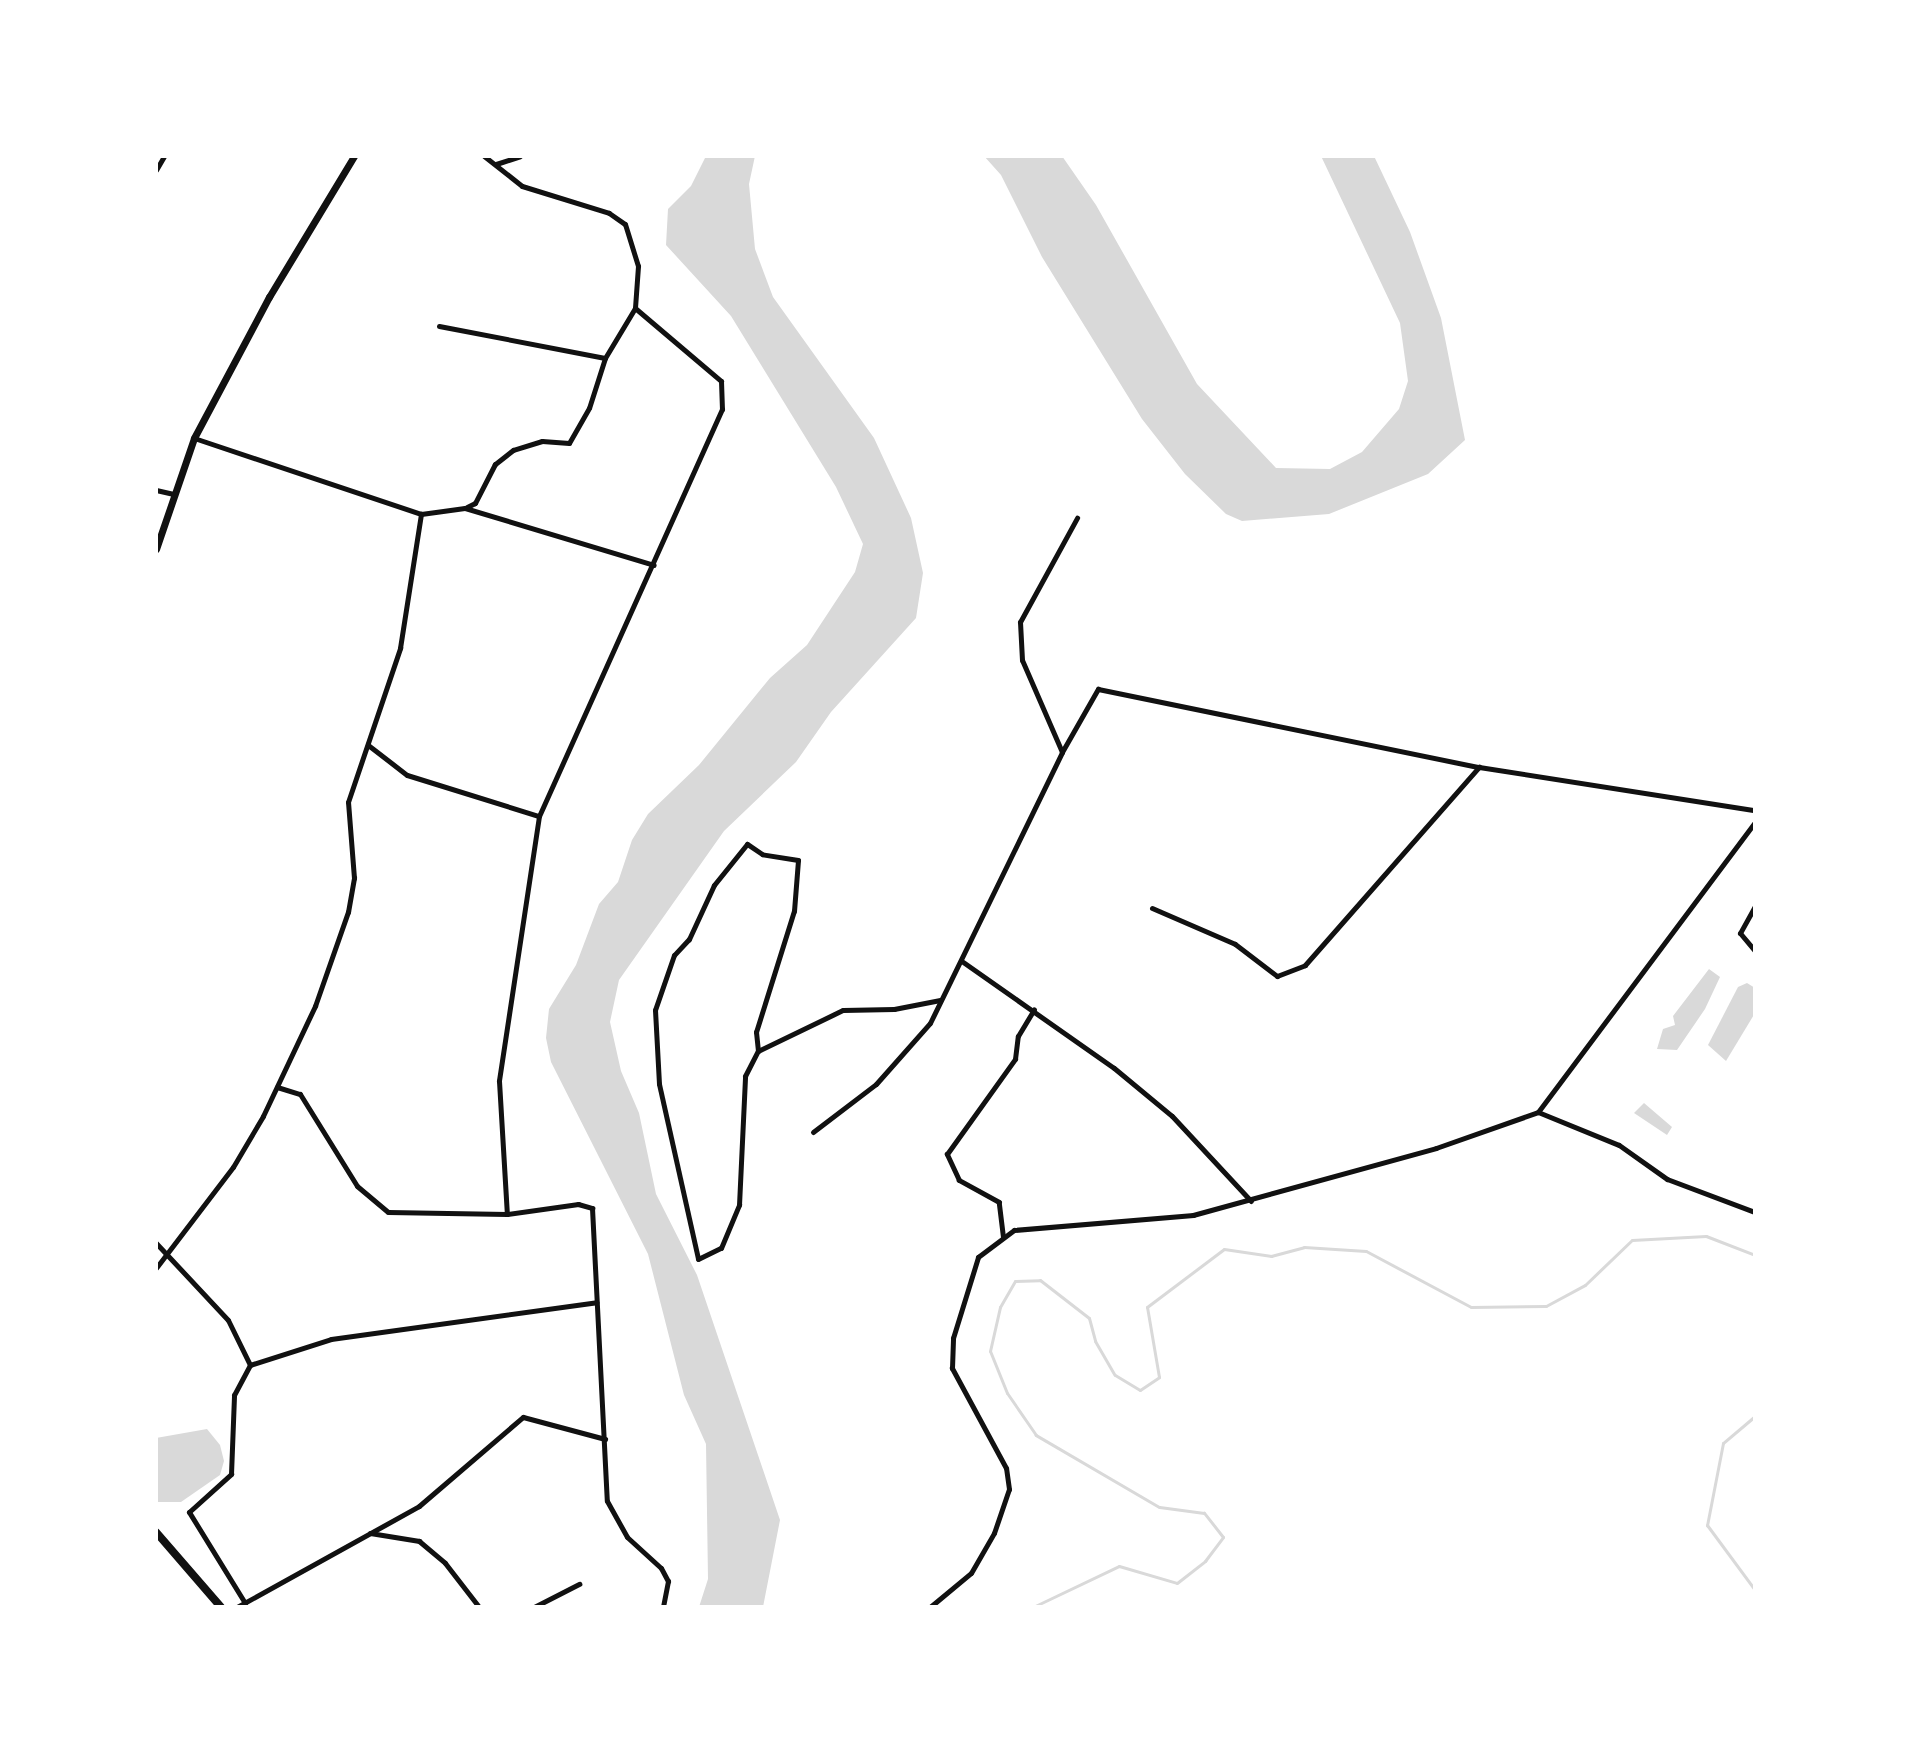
<!DOCTYPE html>
<html>
<head>
<meta charset="utf-8">
<style>
	body { margin:0 }
	#map { position:relative; width:1911px; height:1763px; overflow:hidden; background:#fff; font-family:Manrope,sans-serif }
	div>[style] { position:absolute }
	.water>* { inset:0; background:#d9d9d9 }
	.stream>* { height:3px; margin:-1.5px; padding:0 1.5px; transform-origin:1.5px; border-radius:1.5px; background:#d9d9d9 }
	.minor>* { height:5px; margin:-2.5px; padding:0 2.5px; transform-origin:2.5px; border-radius:2.5px; background:#111 }
	.secondary>* { height:7px; margin:-3.5px; padding:0 3.5px; transform-origin:3.5px; border-radius:3.5px; background:#111 }
	.primary>* { height:8px; margin:-4px; padding:0 4px; transform-origin:4px; border-radius:4px; background:#111 }
	span { translate:-50% -50%; white-space:nowrap; text-align:center; line-height:1.15; -webkit-text-stroke:6px #fff; paint-order:stroke }
	.frame { position:absolute; inset:0; border:158px solid #fff; pointer-events:none }
</style>
</head>
<body>
<div id="map">
	<div class="water">
		<div style="clip-path:polygon(706px 156px,755px 156px,749px 184px,755px 249px,773px 297px,874px 438px,911px 518px,923px 573px,916px 618px,831px 712px,796px 762px,724px 831px,619px 980px,610px 1022px,621px 1071px,639px 1113px,656px 1194px,697px 1275px,780px 1520px,763px 1607px,699px 1607px,708px 1579px,706px 1444px,684px 1395px,648px 1254px,551px 1062px,546px 1038px,549px 1009px,576px 965px,599px 904px,618px 882px,632px 840px,648px 814px,699px 765px,770px 678px,807px 645px,855px 572px,863px 544px,836px 487px,731px 316px,666px 245px,668px 209px,691px 186px)"></div>
		<div style="clip-path:polygon(984px 156px,1062px 156px,1096px 205px,1197px 384px,1276px 468px,1330px 469px,1362px 452px,1399px 409px,1408px 381px,1400px 323px,1321px 156px,1374px 156px,1410px 232px,1441px 318px,1465px 440px,1428px 474px,1329px 514px,1242px 521px,1226px 514px,1185px 474px,1142px 419px,1042px 257px,1001px 175px)"></div>
		<div style="clip-path:polygon(1709px 969px,1720px 977px,1705px 1009px,1677px 1050px,1657px 1049px,1663px 1029px,1675px 1025px,1673px 1016px)"></div>
		<div style="clip-path:polygon(1747px 983px,1755px 988px,1755px 1013px,1726px 1061px,1708px 1045px,1738px 987px)"></div>
		<div style="clip-path:polygon(1644px 1103px,1672px 1127px,1667px 1135px,1634px 1113px)"></div>
		<div style="clip-path:polygon(207px 1429px,220px 1445px,224px 1461px,220px 1475px,181px 1502px,156px 1502px,156px 1438px)"></div>
	</div>
	<div class="stream">
		<div style="left:1755px;top:1416px;width:42px;rotate:139.8deg"></div>
		<div style="left:1723px;top:1443px;width:84px;rotate:101deg"></div>
		<div style="left:1707px;top:1525px;width:81px;rotate:53.6deg"></div>
		<div style="left:1033px;top:1607px;width:95px;rotate:-25.5deg"></div>
		<div style="left:1119px;top:1566px;width:60px;rotate:16.3deg"></div>
		<div style="left:1177px;top:1583px;width:36px;rotate:-38deg"></div>
		<div style="left:1205px;top:1561px;width:30px;rotate:-53deg"></div>
		<div style="left:1223px;top:1537px;width:31px;rotate:-128deg"></div>
		<div style="left:1204px;top:1513px;width:45px;rotate:-172.4deg"></div>
		<div style="left:1159px;top:1507px;width:143px;rotate:-149.7deg"></div>
		<div style="left:1036px;top:1435px;width:51px;rotate:-124.6deg"></div>
		<div style="left:1007px;top:1393px;width:45px;rotate:-112deg"></div>
		<div style="left:990px;top:1351px;width:45px;rotate:-77.2deg"></div>
		<div style="left:1000px;top:1307px;width:30px;rotate:-60deg"></div>
		<div style="left:1015px;top:1281px;width:25px;rotate:-2deg"></div>
		<div style="left:1040px;top:1280px;width:62px;rotate:37.8deg"></div>
		<div style="left:1089px;top:1318px;width:24px;rotate:75deg"></div>
		<div style="left:1095px;top:1341px;width:39px;rotate:60deg"></div>
		<div style="left:1115px;top:1375px;width:29px;rotate:31deg"></div>
		<div style="left:1140px;top:1390px;width:23px;rotate:-34deg"></div>
		<div style="left:1159px;top:1377px;width:71px;rotate:-99.7deg"></div>
		<div style="left:1147px;top:1307px;width:96px;rotate:-37deg"></div>
		<div style="left:1224px;top:1249px;width:48px;rotate:8.5deg"></div>
		<div style="left:1271px;top:1256px;width:34px;rotate:-15deg"></div>
		<div style="left:1304px;top:1247px;width:62px;rotate:3.7deg"></div>
		<div style="left:1366px;top:1251px;width:119px;rotate:28.1deg"></div>
		<div style="left:1471px;top:1307px;width:75px;rotate:-0.8deg"></div>
		<div style="left:1546px;top:1306px;width:44px;rotate:-28.3deg"></div>
		<div style="left:1585px;top:1285px;width:65px;rotate:-43.8deg"></div>
		<div style="left:1632px;top:1240px;width:74px;rotate:-3.1deg"></div>
		<div style="left:1706px;top:1236px;width:53px;rotate:21.2deg"></div>
	</div>
	<div class="minor">
		<div style="left:484px;top:156px;width:48px;rotate:38.3deg"></div>
		<div style="left:522px;top:186px;width:91px;rotate:17.2deg"></div>
		<div style="left:609px;top:213px;width:19px;rotate:35deg"></div>
		<div style="left:625px;top:224px;width:44px;rotate:72.8deg"></div>
		<div style="left:638px;top:266px;width:42px;rotate:94.1deg"></div>
		<div style="left:635px;top:308px;width:113px;rotate:40.3deg"></div>
		<div style="left:721px;top:381px;width:28px;rotate:88deg"></div>
		<div style="left:722px;top:409px;width:446px;rotate:114.2deg"></div>
		<div style="left:539px;top:816px;width:268px;rotate:98.6deg"></div>
		<div style="left:499px;top:1081px;width:133px;rotate:86.6deg"></div>
		<div style="left:496px;top:164px;width:25px;rotate:-18deg"></div>
		<div style="left:156px;top:170px;width:16px;rotate:-60deg"></div>
		<div style="left:439px;top:326px;width:169px;rotate:10.9deg"></div>
		<div style="left:605px;top:358px;width:52px;rotate:107.7deg"></div>
		<div style="left:589px;top:408px;width:40px;rotate:119.7deg"></div>
		<div style="left:569px;top:443px;width:27px;rotate:-176deg"></div>
		<div style="left:542px;top:441px;width:30px;rotate:163deg"></div>
		<div style="left:513px;top:450px;width:23px;rotate:142deg"></div>
		<div style="left:495px;top:464px;width:44px;rotate:117.1deg"></div>
		<div style="left:475px;top:503px;width:9px;rotate:153deg"></div>
		<div style="left:605px;top:358px;width:58px;rotate:-59deg"></div>
		<div style="left:194px;top:438px;width:239px;rotate:18.5deg"></div>
		<div style="left:421px;top:514px;width:44px;rotate:-7.8deg"></div>
		<div style="left:465px;top:508px;width:197px;rotate:16.8deg"></div>
		<div style="left:156px;top:490px;width:18px;rotate:13deg"></div>
		<div style="left:368px;top:745px;width:49px;rotate:37.6deg"></div>
		<div style="left:407px;top:775px;width:138px;rotate:17.3deg"></div>
		<div style="left:1062px;top:752px;width:100px;rotate:-113.5deg"></div>
		<div style="left:1022px;top:660px;width:38px;rotate:-93deg"></div>
		<div style="left:1020px;top:622px;width:119px;rotate:-61.3deg"></div>
		<div style="left:1755px;top:906px;width:31px;rotate:119deg"></div>
		<div style="left:1740px;top:933px;width:23px;rotate:50deg"></div>
		<div style="left:1152px;top:908px;width:90px;rotate:23.4deg"></div>
		<div style="left:1235px;top:944px;width:53px;rotate:37.3deg"></div>
		<div style="left:1277px;top:976px;width:30px;rotate:-21deg"></div>
		<div style="left:1305px;top:965px;width:264px;rotate:-48.7deg"></div>
		<div style="left:963px;top:962px;width:184px;rotate:35.1deg"></div>
		<div style="left:1114px;top:1068px;width:75px;rotate:39.6deg"></div>
		<div style="left:1172px;top:1116px;width:116px;rotate:47.1deg"></div>
		<div style="left:758px;top:1051px;width:19px;rotate:-96deg"></div>
		<div style="left:756px;top:1032px;width:127px;rotate:-72.6deg"></div>
		<div style="left:794px;top:911px;width:51px;rotate:-85.5deg"></div>
		<div style="left:798px;top:860px;width:36px;rotate:-171deg"></div>
		<div style="left:762px;top:854px;width:18px;rotate:-146deg"></div>
		<div style="left:747px;top:844px;width:53px;rotate:128.8deg"></div>
		<div style="left:714px;top:885px;width:60px;rotate:114.8deg"></div>
		<div style="left:689px;top:939px;width:22px;rotate:133deg"></div>
		<div style="left:674px;top:955px;width:58px;rotate:109.1deg"></div>
		<div style="left:655px;top:1010px;width:74px;rotate:86.9deg"></div>
		<div style="left:659px;top:1084px;width:179px;rotate:77.4deg"></div>
		<div style="left:698px;top:1259px;width:25px;rotate:-26deg"></div>
		<div style="left:721px;top:1248px;width:47px;rotate:-67.3deg"></div>
		<div style="left:739px;top:1205px;width:129px;rotate:-87.3deg"></div>
		<div style="left:745px;top:1076px;width:28px;rotate:-63deg"></div>
		<div style="left:758px;top:1051px;width:94px;rotate:-25.8deg"></div>
		<div style="left:843px;top:1010px;width:51px;rotate:-1.1deg"></div>
		<div style="left:894px;top:1009px;width:47px;rotate:-11.1deg"></div>
		<div style="left:277px;top:1087px;width:24px;rotate:17deg"></div>
		<div style="left:300px;top:1094px;width:108px;rotate:58.2deg"></div>
		<div style="left:357px;top:1186px;width:40px;rotate:40deg"></div>
		<div style="left:388px;top:1212px;width:119px;rotate:1deg"></div>
		<div style="left:507px;top:1214px;width:72px;rotate:-8deg"></div>
		<div style="left:578px;top:1204px;width:15px;rotate:16deg"></div>
		<div style="left:592px;top:1208px;width:293px;rotate:87.1deg"></div>
		<div style="left:607px;top:1501px;width:41px;rotate:60.9deg"></div>
		<div style="left:627px;top:1537px;width:46px;rotate:42.4deg"></div>
		<div style="left:661px;top:1568px;width:15px;rotate:62deg"></div>
		<div style="left:668px;top:1581px;width:26px;rotate:101deg"></div>
		<div style="left:1538px;top:1112px;width:87px;rotate:22.2deg"></div>
		<div style="left:1619px;top:1145px;width:59px;rotate:35.3deg"></div>
		<div style="left:1667px;top:1179px;width:94px;rotate:20.6deg"></div>
		<div style="left:813px;top:1132px;width:79px;rotate:-37.3deg"></div>
		<div style="left:876px;top:1084px;width:81px;rotate:-48.5deg"></div>
		<div style="left:930px;top:1023px;width:301px;rotate:-64deg"></div>
		<div style="left:1062px;top:752px;width:73px;rotate:-60.3deg"></div>
		<div style="left:1098px;top:689px;width:389px;rotate:11.6deg"></div>
		<div style="left:1479px;top:767px;width:279px;rotate:8.9deg"></div>
		<div style="left:1003px;top:1237px;width:35px;rotate:-97deg"></div>
		<div style="left:999px;top:1202px;width:46px;rotate:-151.2deg"></div>
		<div style="left:959px;top:1180px;width:29px;rotate:-115deg"></div>
		<div style="left:947px;top:1154px;width:117px;rotate:-54.4deg"></div>
		<div style="left:1015px;top:1059px;width:23px;rotate:-83deg"></div>
		<div style="left:1018px;top:1036px;width:31px;rotate:-59deg"></div>
		<div style="left:156px;top:1243px;width:105px;rotate:46.9deg"></div>
		<div style="left:228px;top:1320px;width:50px;rotate:63.9deg"></div>
		<div style="left:156px;top:1268px;width:127px;rotate:-52.7deg"></div>
		<div style="left:233px;top:1167px;width:59px;rotate:-59.5deg"></div>
		<div style="left:263px;top:1116px;width:122px;rotate:-64.7deg"></div>
		<div style="left:315px;top:1006px;width:100px;rotate:-70.7deg"></div>
		<div style="left:348px;top:912px;width:35px;rotate:-80deg"></div>
		<div style="left:354px;top:878px;width:76px;rotate:-94.5deg"></div>
		<div style="left:348px;top:802px;width:163px;rotate:-71.3deg"></div>
		<div style="left:400px;top:648px;width:136px;rotate:-81.1deg"></div>
		<div style="left:370px;top:1533px;width:50px;rotate:9.3deg"></div>
		<div style="left:419px;top:1541px;width:34px;rotate:40deg"></div>
		<div style="left:445px;top:1563px;width:56px;rotate:52.3deg"></div>
		<div style="left:245px;top:1603px;width:107px;rotate:-121.6deg"></div>
		<div style="left:189px;top:1512px;width:57px;rotate:-42.1deg"></div>
		<div style="left:231px;top:1474px;width:79px;rotate:-87.8deg"></div>
		<div style="left:234px;top:1395px;width:34px;rotate:-62deg"></div>
		<div style="left:250px;top:1365px;width:85px;rotate:-17.8deg"></div>
		<div style="left:331px;top:1339px;width:268px;rotate:-7.9deg"></div>
		<div style="left:237px;top:1607px;width:208px;rotate:-29deg"></div>
		<div style="left:419px;top:1506px;width:137px;rotate:-40.6deg"></div>
		<div style="left:523px;top:1417px;width:85px;rotate:15deg"></div>
		<div style="left:534px;top:1607px;width:51px;rotate:-27.1deg"></div>
		<div style="left:930px;top:1607px;width:53px;rotate:-39.7deg"></div>
		<div style="left:971px;top:1573px;width:46px;rotate:-60.1deg"></div>
		<div style="left:994px;top:1533px;width:46px;rotate:-71.2deg"></div>
		<div style="left:1009px;top:1489px;width:21px;rotate:-98deg"></div>
		<div style="left:1006px;top:1468px;width:114px;rotate:-118.4deg"></div>
		<div style="left:952px;top:1368px;width:30px;rotate:-88deg"></div>
		<div style="left:953px;top:1338px;width:85px;rotate:-72.8deg"></div>
		<div style="left:978px;top:1257px;width:45px;rotate:-36.9deg"></div>
		<div style="left:1014px;top:1230px;width:180px;rotate:-4.8deg"></div>
		<div style="left:1193px;top:1215px;width:252px;rotate:-15.4deg"></div>
		<div style="left:1436px;top:1148px;width:108px;rotate:-19.4deg"></div>
		<div style="left:1538px;top:1112px;width:362px;rotate:-53.2deg"></div>
	</div>
	<div class="secondary">
		<div style="left:156px;top:549px;width:117px;rotate:-71.1deg"></div>
		<div style="left:194px;top:438px;width:160px;rotate:-62deg"></div>
		<div style="left:269px;top:297px;width:165px;rotate:-58.9deg"></div>
	</div>
	<div class="primary">
		<div style="left:156px;top:1532px;width:99px;rotate:49.1deg"></div>
	</div>
	<div class="frame"></div>
</div>
</body>
</html>
